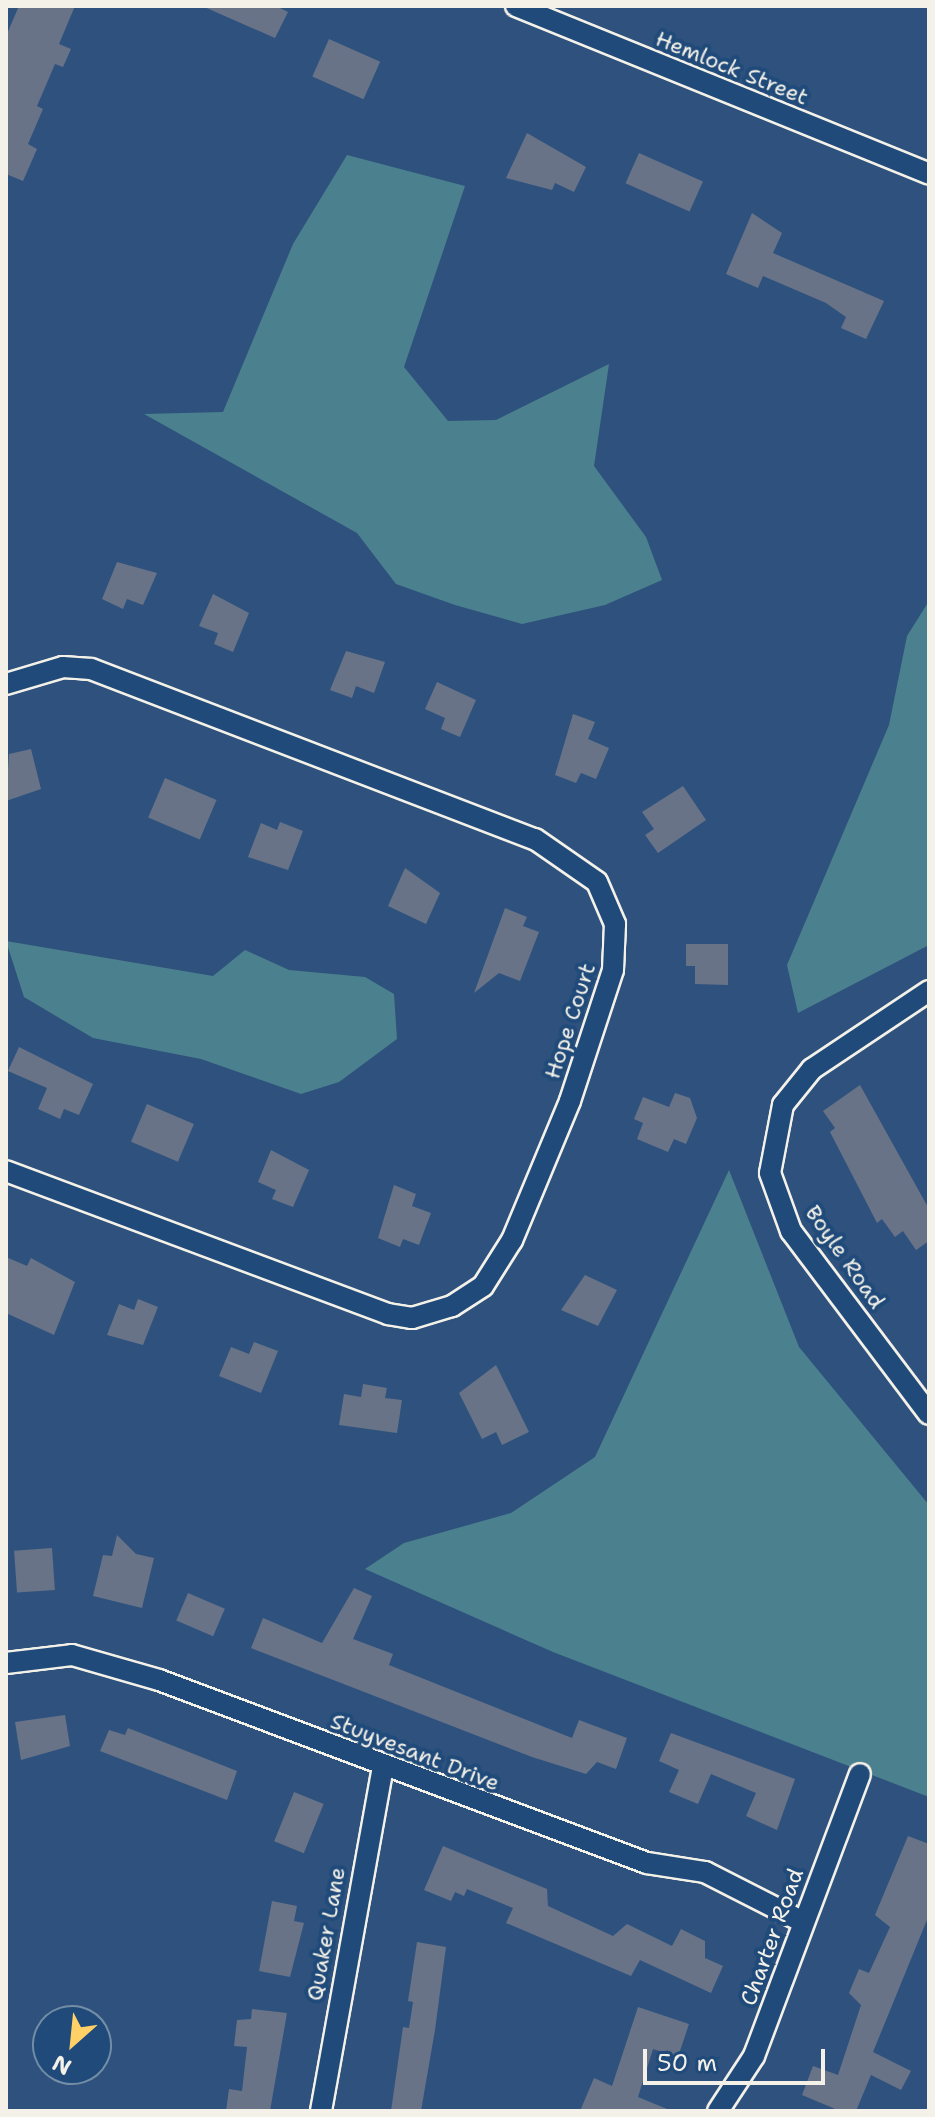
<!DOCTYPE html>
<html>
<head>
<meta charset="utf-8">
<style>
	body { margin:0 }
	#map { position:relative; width:935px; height:2117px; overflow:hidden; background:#2e527d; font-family:"Shantell Sans",sans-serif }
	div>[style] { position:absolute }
	.green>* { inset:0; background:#4b808e }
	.building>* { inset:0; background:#687388; transform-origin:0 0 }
	.roads { filter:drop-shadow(2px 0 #f4f1e8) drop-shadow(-2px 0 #f4f1e8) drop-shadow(0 2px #f4f1e8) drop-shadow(0 -2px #f4f1e8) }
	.minor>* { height:20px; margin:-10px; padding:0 10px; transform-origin:10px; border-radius:10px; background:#1f4a7a }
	span { translate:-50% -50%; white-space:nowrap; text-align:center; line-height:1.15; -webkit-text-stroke:8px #1f4a7a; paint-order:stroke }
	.street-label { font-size:22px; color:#f4f1e8 }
	.frame { position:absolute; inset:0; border:8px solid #f4f1e8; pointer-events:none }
	.north { position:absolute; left:32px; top:2005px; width:80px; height:80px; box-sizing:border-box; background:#1f4a7a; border:2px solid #748da6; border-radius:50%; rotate:207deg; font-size:22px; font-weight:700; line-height:32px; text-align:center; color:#f4f1e8 }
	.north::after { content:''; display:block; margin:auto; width:28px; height:36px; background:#ffd166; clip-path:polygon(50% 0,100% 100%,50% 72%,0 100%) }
	.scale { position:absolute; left:643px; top:2049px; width:182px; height:36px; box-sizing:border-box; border:4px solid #f4f1e8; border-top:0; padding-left:10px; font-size:24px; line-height:28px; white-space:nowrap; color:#f4f1e8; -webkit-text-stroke:6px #1f4a7a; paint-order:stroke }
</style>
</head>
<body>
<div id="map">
	<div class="green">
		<div style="clip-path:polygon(347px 155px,465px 186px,404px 367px,448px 421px,496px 420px,609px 364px,594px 466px,646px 537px,662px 580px,605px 605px,522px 624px,455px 605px,396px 584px,357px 533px,144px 414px,223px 412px,293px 244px)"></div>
		<div style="clip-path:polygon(929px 601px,929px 945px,798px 1013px,787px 965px,889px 725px,907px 636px)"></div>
		<div style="clip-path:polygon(6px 941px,213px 976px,245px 950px,289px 970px,365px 977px,394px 994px,397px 1039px,339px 1082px,301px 1094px,201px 1059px,93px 1038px,24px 997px)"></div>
		<div style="clip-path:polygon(729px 1170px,799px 1347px,929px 1505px,929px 1797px,553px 1652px,365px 1569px,404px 1543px,511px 1513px,595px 1457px)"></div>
	</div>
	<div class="building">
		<div style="clip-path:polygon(19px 6px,75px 6px,59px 44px,71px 49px,63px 67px,55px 64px,37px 106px,43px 109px,28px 144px,37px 149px,23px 181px,6px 174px,6px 36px)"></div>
		<div style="clip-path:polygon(202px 6px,276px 6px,288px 12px,275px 38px)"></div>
		<div style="left:329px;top:39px;width:56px;height:41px;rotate:24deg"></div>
		<div style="clip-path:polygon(527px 133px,586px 167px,574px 192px,555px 183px,552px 190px,506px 178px)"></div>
		<div style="left:639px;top:153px;width:70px;height:33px;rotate:24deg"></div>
		<div style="clip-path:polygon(752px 213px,782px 233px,773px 253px,884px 301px,866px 339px,841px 328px,846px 317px,826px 303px,763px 276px,758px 288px,726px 274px)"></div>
		<div style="clip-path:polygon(117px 562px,157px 573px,143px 605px,127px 599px,123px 609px,102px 599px)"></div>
		<div style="clip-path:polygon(213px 594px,249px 613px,233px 652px,214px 644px,218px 633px,199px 626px)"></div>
		<div style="clip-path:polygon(346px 651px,385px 662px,374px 693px,356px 686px,352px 698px,330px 690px)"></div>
		<div style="clip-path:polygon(437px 682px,476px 700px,460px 737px,441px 729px,445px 718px,425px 709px)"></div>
		<div style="clip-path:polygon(573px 714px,595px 722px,588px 739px,609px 748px,596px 779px,581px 773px,576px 783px,555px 775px)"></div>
		<div style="clip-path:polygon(31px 749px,41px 789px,6px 801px,9px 754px)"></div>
		<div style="left:165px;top:778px;width:56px;height:43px;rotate:23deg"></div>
		<div style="clip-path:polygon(683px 786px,706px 820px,658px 853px,645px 835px,654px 829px,642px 812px)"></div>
		<div style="clip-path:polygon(280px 822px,303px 831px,288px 870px,248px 857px,261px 823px,277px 830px)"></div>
		<div style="clip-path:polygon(405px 868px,440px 893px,426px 924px,388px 906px)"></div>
		<div style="clip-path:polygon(505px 908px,527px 917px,523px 926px,539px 932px,520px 981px,499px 973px,474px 993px)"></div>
		<div style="clip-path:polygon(686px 944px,728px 944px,728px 985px,695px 984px,695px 966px,686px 966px)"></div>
		<div style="clip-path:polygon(19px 1047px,93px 1084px,79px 1115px,64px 1109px,60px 1119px,38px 1109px,47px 1088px,8px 1071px)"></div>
		<div style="clip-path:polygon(860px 1085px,929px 1209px,929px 1241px,916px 1250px,903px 1231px,895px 1237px,882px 1219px,877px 1223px,830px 1132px,835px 1128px,823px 1111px)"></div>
		<div style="clip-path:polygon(675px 1093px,690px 1098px,697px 1118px,686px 1144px,674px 1139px,668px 1152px,637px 1139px,643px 1123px,634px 1119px,643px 1097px,669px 1107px)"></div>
		<div style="left:147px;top:1104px;width:51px;height:41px;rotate:23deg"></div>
		<div style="clip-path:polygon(271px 1150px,309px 1170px,293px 1207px,272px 1199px,276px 1190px,258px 1182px)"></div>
		<div style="clip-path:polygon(394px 1185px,416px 1194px,412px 1206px,431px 1213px,419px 1245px,403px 1239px,400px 1247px,378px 1238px)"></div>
		<div style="clip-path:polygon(6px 1257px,27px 1266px,31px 1258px,75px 1282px,54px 1335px,6px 1313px)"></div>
		<div style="clip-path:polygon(585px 1275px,617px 1290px,598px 1326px,561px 1310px)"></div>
		<div style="clip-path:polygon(138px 1299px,158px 1307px,143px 1345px,107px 1335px,119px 1304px,134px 1310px)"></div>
		<div style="clip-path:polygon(254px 1342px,278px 1351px,261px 1393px,219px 1376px,231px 1347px,249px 1354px)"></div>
		<div style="clip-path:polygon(496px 1365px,529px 1432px,502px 1445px,496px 1432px,482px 1439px,459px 1393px)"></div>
		<div style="clip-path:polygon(363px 1384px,387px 1388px,385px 1398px,402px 1400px,397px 1433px,339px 1425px,344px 1394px,361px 1397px)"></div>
		<div style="clip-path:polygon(117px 1535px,136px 1554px,154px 1558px,142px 1608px,93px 1596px,103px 1555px,112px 1556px)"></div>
		<div style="left:52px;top:1548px;width:42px;height:38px;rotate:86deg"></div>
		<div style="clip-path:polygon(354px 1588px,372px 1596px,353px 1639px,393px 1654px,389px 1665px,572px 1738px,579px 1720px,627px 1738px,616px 1769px,597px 1762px,586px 1774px,532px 1757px,251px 1648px,263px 1618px,322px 1643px)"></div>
		<div style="left:188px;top:1593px;width:40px;height:30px;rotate:23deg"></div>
		<div style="clip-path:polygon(65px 1715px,70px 1746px,21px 1760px,15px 1722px)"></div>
		<div style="clip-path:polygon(128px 1728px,237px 1771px,227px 1800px,100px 1751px,109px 1730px,125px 1735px)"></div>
		<div style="clip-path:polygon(671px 1733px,795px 1779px,777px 1830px,746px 1816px,756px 1793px,711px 1774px,698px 1804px,669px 1792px,679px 1770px,659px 1761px)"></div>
		<div style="left:294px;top:1792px;width:32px;height:53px;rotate:22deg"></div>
		<div style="clip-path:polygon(908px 1836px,929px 1844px,929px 1915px,873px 2052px,911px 2071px,901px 2090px,871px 2075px,856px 2111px,840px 2111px,802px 2095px,813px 2066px,838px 2075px,861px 2005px,849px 1993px,859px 1969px,869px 1973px,890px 1927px,875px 1915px)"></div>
		<div style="clip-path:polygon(443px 1846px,547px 1889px,548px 1906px,613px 1936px,627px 1924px,672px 1946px,681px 1929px,705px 1941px,705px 1958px,723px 1966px,711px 1993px,640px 1960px,631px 1976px,506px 1923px,513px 1908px,467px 1889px,464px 1896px,455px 1892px,451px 1901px,424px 1890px)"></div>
		<div style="clip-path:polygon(272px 1901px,297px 1906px,294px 1921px,304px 1923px,290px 1977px,259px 1971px)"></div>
		<div style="clip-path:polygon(417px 1942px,446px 1947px,435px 2030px,421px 2111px,391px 2111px,403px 2027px,409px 2028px,413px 2002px,408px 2001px)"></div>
		<div style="clip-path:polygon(638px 2007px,689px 2024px,678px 2057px,653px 2049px,638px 2097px,672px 2111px,580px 2111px,594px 2078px,612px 2086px)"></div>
		<div style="clip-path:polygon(252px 2009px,287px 2013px,270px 2111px,226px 2111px,229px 2089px,242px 2091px,247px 2047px,234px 2046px,237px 2020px,251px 2019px)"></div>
	</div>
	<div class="roads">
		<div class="minor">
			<div style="left:516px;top:6px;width:446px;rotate:22.1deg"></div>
			<div style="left:6px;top:684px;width:59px;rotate:-16.6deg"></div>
			<div style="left:63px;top:667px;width:28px;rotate:4deg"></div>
			<div style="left:91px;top:669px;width:475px;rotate:21deg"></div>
			<div style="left:535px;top:839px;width:75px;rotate:34.7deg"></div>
			<div style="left:597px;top:882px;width:46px;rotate:66.8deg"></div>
			<div style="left:615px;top:924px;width:46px;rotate:92.5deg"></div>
			<div style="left:613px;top:970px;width:138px;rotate:108.2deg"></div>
			<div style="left:570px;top:1101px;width:151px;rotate:112.6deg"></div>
			<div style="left:512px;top:1240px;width:54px;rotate:122.2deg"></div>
			<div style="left:483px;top:1286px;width:37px;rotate:147deg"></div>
			<div style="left:452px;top:1306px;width:42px;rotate:163.3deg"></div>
			<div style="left:412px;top:1318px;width:24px;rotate:-171deg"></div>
			<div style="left:388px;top:1314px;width:408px;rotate:-159.5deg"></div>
			<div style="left:929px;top:991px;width:141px;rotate:146.3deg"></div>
			<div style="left:812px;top:1069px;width:46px;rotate:128.9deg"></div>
			<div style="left:783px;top:1105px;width:69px;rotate:100.8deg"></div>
			<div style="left:770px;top:1173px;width:62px;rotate:70.1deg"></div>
			<div style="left:791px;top:1231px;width:229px;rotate:53deg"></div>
			<div style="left:6px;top:1663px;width:66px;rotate:-6.9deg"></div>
			<div style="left:72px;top:1655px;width:91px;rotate:16deg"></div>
			<div style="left:159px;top:1680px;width:521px;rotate:20.56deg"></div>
			<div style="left:647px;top:1863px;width:59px;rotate:8.8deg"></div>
			<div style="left:705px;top:1872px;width:108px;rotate:27deg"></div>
			<div style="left:321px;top:2111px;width:350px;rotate:-79.8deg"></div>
			<div style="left:718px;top:2111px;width:66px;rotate:-56.8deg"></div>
			<div style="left:754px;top:2056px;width:301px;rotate:-69.4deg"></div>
		</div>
	</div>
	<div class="street-label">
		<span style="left:732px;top:68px;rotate:22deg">Hemlock Street</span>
		<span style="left:570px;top:1021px;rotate:-72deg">Hope Court</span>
		<span style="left:845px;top:1257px;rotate:55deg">Boyle Road</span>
		<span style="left:415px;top:1752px;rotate:21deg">Stuyvesant Drive</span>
		<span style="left:326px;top:1934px;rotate:-80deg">Quaker Lane</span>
		<span style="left:772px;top:1937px;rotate:-70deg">Charter Road</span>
	</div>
	<div class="frame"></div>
	<div class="north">N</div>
	<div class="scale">50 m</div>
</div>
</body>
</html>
